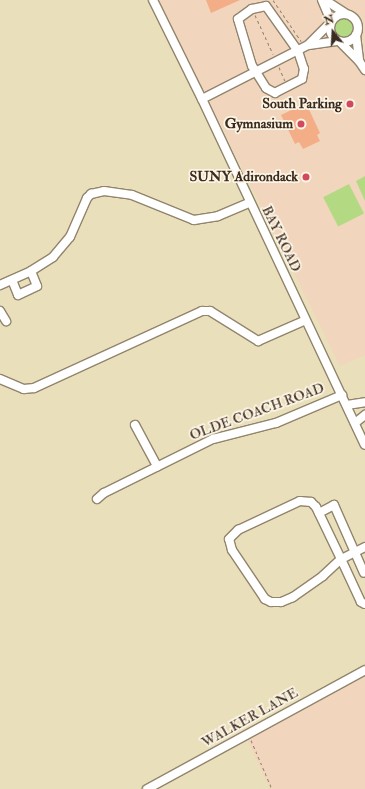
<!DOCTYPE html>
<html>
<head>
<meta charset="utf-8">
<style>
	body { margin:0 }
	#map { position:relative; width:365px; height:789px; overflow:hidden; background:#e9dfbb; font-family:"IM FELL Double Pica",serif }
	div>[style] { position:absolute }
	.built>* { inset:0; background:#f1d5bd }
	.green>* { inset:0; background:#b3da83; transform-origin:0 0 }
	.round { border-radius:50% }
	.building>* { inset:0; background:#f3ae87 }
	.path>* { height:1px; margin-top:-0.5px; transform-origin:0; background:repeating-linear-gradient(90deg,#92846c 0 3px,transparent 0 6px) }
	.roads { filter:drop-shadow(1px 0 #92846c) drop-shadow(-1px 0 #92846c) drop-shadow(0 1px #92846c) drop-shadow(0 -1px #92846c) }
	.minor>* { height:8px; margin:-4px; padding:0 4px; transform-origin:4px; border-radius:4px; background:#fff }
	.minor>.ring { margin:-4px; padding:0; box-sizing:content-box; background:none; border:8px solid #fff; border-radius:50% }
	.dots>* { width:11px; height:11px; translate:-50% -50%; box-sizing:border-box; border:2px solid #fcf5e5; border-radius:50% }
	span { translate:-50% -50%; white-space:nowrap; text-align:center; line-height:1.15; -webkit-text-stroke:3.5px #fcf5e5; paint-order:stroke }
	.poi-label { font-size:14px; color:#3b2a1e; font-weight:700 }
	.right { translate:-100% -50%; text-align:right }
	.street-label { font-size:14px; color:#3b2a1e }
	.north { position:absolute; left:313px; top:12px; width:40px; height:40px; -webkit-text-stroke:3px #fcf5e5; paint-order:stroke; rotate:342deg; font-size:11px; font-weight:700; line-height:16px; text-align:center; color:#3b2a1e }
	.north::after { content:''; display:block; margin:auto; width:14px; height:18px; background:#3b2a1e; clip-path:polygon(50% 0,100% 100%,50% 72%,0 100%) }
</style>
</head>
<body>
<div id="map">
	<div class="built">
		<div style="clip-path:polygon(159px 0,365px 0,365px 355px,340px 366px)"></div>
		<div style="clip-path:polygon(365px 672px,365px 789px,270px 789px,245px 735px)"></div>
	</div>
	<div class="green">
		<div class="round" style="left:333px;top:18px;width:20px;height:20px"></div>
		<div style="clip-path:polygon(365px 176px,365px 201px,356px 181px)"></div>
		<div style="left:349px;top:184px;width:33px;height:29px;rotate:63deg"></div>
	</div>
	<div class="building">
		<div style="clip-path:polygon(206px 0,240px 0,211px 13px)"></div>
		<div style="clip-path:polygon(306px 103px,320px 133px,317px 135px,320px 141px,303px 149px,299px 142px,295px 144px,281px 115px)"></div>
	</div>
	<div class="path">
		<div style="left:273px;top:0;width:50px;rotate:55.7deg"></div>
		<div style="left:255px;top:15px;width:43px;rotate:65.2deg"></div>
		<div style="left:279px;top:67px;width:15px;rotate:67deg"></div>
		<div style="left:251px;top:740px;width:53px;rotate:66.8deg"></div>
	</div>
	<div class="roads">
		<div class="minor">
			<div style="left:153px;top:0;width:110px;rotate:63.7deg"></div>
			<div style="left:202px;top:99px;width:382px;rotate:64.8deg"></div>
			<div style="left:322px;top:0;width:23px;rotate:67deg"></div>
			<div style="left:325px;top:0;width:24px;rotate:33deg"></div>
			<div style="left:266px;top:6px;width:55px;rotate:54.6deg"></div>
			<div style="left:298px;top:51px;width:19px;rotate:72deg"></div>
			<div style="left:304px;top:69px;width:10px;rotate:101deg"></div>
			<div style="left:302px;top:79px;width:30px;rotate:153deg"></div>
			<div style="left:275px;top:93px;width:10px;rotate:-151deg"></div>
			<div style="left:266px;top:88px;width:26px;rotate:-122deg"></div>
			<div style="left:252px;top:66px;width:49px;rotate:-106.6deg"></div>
			<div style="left:238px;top:19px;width:17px;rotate:-36deg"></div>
			<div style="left:252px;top:9px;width:14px;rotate:-12deg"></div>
			<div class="ring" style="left:330px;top:14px;width:20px;height:20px"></div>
			<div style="left:356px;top:35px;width:26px;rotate:83deg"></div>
			<div style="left:340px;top:42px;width:27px;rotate:45deg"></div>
			<div style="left:359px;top:61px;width:11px;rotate:56deg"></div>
			<div style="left:309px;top:45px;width:28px;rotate:-8deg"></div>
			<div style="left:202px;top:99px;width:119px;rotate:-27deg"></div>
			<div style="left:308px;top:45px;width:31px;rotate:-45deg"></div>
			<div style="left:12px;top:280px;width:16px;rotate:68deg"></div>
			<div style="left:18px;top:295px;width:21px;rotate:-25deg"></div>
			<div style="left:37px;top:286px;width:16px;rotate:-112deg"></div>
			<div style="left:0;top:285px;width:34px;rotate:-24deg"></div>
			<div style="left:31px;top:271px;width:26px;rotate:-32deg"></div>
			<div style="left:53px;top:257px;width:26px;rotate:-50deg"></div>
			<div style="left:70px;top:237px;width:43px;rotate:-66.4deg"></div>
			<div style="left:87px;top:198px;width:6px;rotate:-45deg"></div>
			<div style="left:91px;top:194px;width:13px;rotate:-13deg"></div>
			<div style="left:104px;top:191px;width:28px;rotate:8deg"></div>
			<div style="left:132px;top:195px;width:67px;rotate:22deg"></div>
			<div style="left:194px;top:220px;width:24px;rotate:-9deg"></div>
			<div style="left:218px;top:216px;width:34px;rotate:-23deg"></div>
			<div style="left:0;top:311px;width:12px;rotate:59deg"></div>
			<div style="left:0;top:379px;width:26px;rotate:23deg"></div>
			<div style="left:24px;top:389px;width:10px;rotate:-6deg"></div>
			<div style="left:34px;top:388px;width:185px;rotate:-24.6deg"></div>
			<div style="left:202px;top:311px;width:8px"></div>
			<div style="left:210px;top:311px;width:57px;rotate:32deg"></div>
			<div style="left:258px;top:341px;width:52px;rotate:-23.6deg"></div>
			<div style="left:347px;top:405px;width:18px;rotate:-9deg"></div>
			<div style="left:355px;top:423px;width:13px;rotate:-39deg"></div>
			<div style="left:135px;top:425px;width:47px;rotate:61.8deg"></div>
			<div style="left:97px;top:499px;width:9px;rotate:-41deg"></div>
			<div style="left:104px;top:493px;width:122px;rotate:-26.4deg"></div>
			<div style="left:213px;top:439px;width:65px;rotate:-14.3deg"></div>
			<div style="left:276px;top:423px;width:72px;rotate:-23deg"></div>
			<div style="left:319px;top:513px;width:17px;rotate:-28deg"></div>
			<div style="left:334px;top:505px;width:74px;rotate:66.2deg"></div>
			<div style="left:365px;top:547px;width:27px;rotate:153deg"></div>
			<div style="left:341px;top:559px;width:25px;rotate:137deg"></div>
			<div style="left:323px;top:576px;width:37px;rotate:145deg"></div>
			<div style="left:293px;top:597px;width:13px;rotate:157deg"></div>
			<div style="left:281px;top:602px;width:10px;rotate:180deg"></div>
			<div style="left:271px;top:602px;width:7px;rotate:-153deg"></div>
			<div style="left:265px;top:599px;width:59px;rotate:-124deg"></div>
			<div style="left:232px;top:550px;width:11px;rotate:-105deg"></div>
			<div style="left:229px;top:539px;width:13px;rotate:-45deg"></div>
			<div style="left:238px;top:530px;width:68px;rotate:-25.1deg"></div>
			<div style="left:300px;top:501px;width:11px;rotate:5deg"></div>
			<div style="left:311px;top:502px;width:7px;rotate:45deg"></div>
			<div style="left:316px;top:507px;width:58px;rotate:64.3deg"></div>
			<div style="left:341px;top:559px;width:47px;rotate:65.1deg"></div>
			<div style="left:361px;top:602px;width:4px;rotate:27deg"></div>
			<div style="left:147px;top:789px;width:248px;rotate:-28.6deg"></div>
		</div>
	</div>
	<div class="dots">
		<div style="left:350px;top:104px;background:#d1495b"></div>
		<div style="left:301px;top:124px;background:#d1495b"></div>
		<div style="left:306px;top:177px;background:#d1495b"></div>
	</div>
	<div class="poi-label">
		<span class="right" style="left:342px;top:104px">South Parking</span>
		<span class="right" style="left:293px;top:124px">Gymnasium</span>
		<span class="right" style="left:298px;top:177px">SUNY Adirondack</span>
	</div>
	<div class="street-label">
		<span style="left:281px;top:239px;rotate:64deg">BAY ROAD</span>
		<span style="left:257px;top:412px;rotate:-20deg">OLDE COACH ROAD</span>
		<span style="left:250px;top:718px;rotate:-29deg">WALKER LANE</span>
	</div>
	<div class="north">N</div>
</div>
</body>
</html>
